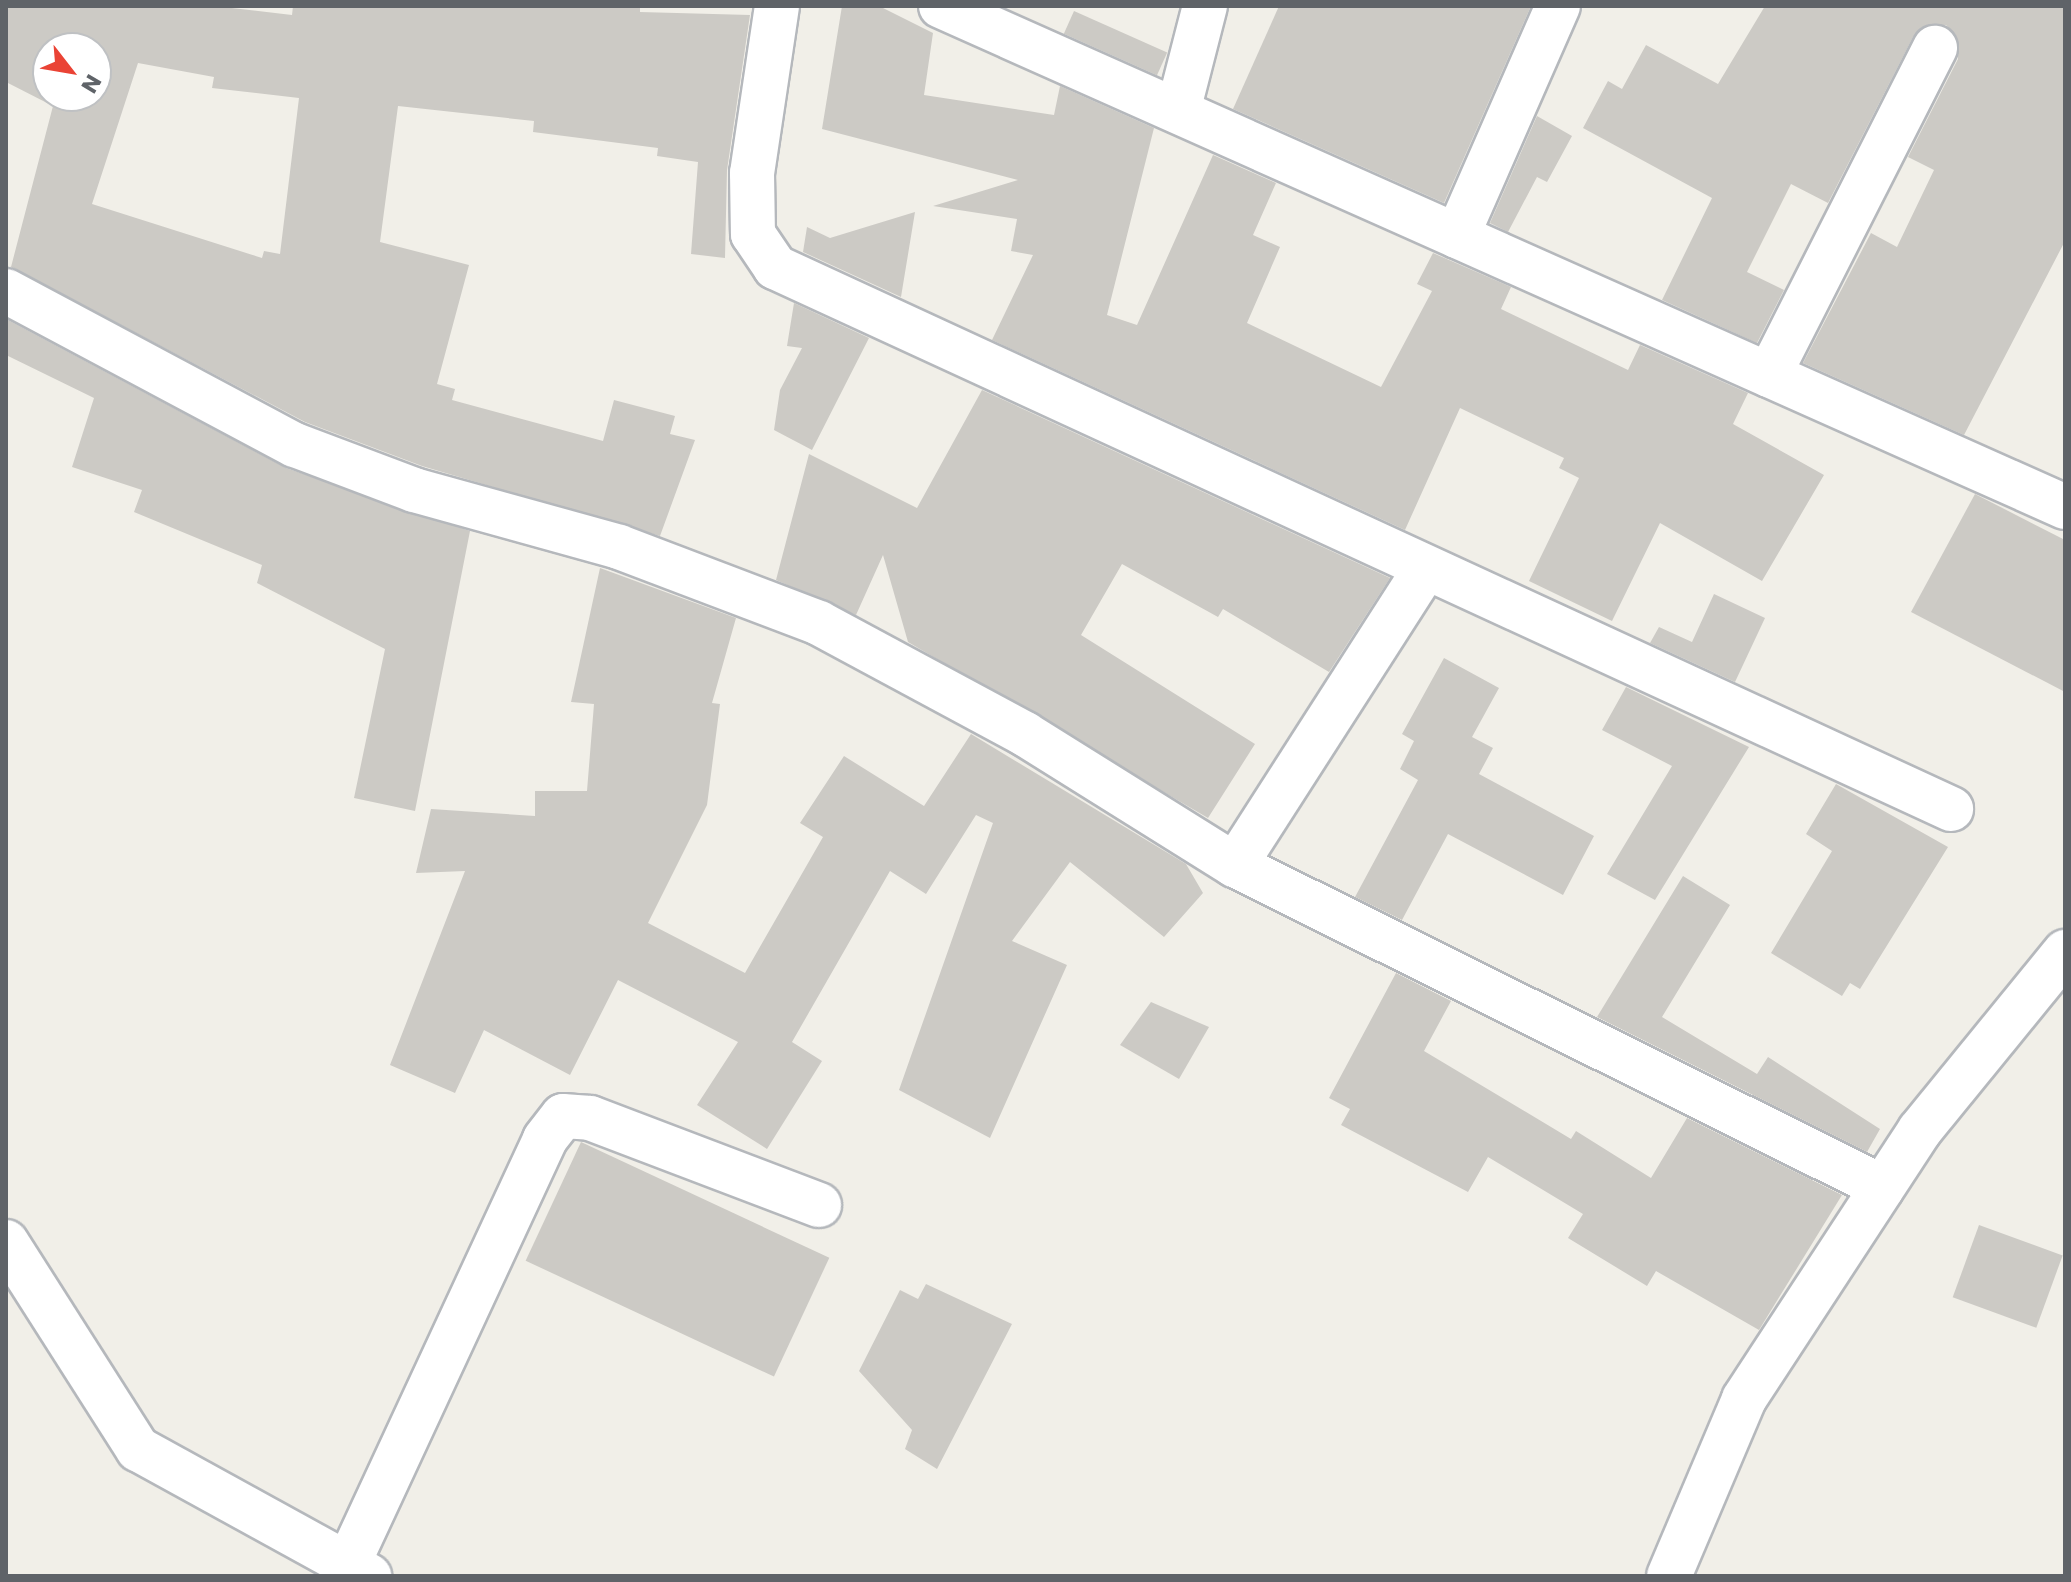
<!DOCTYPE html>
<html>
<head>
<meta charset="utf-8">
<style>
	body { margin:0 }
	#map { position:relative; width:2071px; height:1582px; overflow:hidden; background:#f1efe8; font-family:Poppins,sans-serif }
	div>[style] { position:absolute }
	.building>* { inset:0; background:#cccac5; transform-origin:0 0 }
	.roads { filter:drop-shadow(2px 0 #b5b8bc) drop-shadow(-2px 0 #b5b8bc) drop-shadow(0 2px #b5b8bc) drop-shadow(0 -2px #b5b8bc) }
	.minor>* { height:44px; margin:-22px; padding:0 22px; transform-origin:22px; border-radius:22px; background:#fff }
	span { translate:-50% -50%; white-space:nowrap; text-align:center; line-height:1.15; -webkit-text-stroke:7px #fff; paint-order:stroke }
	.frame { position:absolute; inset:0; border:8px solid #5f6368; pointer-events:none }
	.north { position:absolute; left:32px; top:32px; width:80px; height:80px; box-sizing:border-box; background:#fff; border:2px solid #bfc1c3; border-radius:50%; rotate:121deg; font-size:22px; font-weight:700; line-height:32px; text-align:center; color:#5f6368 }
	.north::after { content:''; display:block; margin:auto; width:28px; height:36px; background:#ea4335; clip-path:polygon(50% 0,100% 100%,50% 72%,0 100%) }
</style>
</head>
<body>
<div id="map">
	<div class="building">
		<div style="clip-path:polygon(evenodd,6px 6px,214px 6px,292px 15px,293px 6px,640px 6px,640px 12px,750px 15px,727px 170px,725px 258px,691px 254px,698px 162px,657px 156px,658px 148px,533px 132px,534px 121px,398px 106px,380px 242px,469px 265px,437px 384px,455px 389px,452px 400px,603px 441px,614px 400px,675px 416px,670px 434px,695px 440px,660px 536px,422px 466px,305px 422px,11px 267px,53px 106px,6px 82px,6px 6px,48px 48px,96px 48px,96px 96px,48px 96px,48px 48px,6px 6px,138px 63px,214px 77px,212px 88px,299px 98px,280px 254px,264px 251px,262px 258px,92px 204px,138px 63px)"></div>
		<div style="clip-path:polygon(842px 6px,879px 6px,933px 33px,924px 95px,1054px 115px,1060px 86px,1154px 128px,1107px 315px,1137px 325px,1213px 155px,1276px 183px,1253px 235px,1280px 247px,1247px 323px,1381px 387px,1432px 291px,1417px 284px,1433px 253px,1511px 287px,1501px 309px,1628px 370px,1640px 345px,1748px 393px,1733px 424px,1824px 475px,1762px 581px,1660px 523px,1612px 621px,1529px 581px,1579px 478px,1559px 468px,1564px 458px,1460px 408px,1405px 530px,992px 340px,1033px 255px,1011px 251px,1017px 219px,933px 206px,1018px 180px,822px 129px)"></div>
		<div style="clip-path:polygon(1279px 6px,1531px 6px,1444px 203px,1233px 109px)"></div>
		<div style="clip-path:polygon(1765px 6px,2065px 6px,2065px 241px,1964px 435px,1803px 363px,1871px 233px,1897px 247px,1934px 170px,1908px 157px,1958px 59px,1956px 35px,1946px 25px,1922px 27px,1913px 37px,1828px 203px,1791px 184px,1747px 272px,1784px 290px,1757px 343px,1662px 300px,1712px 198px,1583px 128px,1608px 81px,1622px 89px,1646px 45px,1718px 84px)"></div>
		<div style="left:1074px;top:11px;width:102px;height:25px;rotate:24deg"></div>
		<div style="clip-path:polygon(1537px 116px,1572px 136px,1547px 182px,1537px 177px,1508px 232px,1490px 223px)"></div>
		<div style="clip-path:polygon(915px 212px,901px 297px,803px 252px,807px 227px,830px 238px)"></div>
		<div style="clip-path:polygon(794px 303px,869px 338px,812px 450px,774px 430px,780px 390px,802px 348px,787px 346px)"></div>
		<div style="clip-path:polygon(6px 319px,286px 468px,470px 531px,415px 811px,354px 798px,385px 649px,257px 583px,262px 565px,134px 512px,142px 490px,72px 467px,94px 398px,6px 355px)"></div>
		<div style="clip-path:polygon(982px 390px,1390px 578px,1329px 672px,1223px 609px,1218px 617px,1122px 564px,1081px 635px,1255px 744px,1208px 818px,908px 642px,883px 555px,856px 615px,776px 580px,809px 454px,917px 508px)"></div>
		<div style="clip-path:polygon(1975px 494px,2065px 540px,2065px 692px,1911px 612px)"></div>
		<div style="clip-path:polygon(600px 568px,736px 618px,712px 703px,720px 704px,707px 805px,648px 923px,745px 973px,823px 837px,800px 823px,844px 756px,924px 806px,971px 734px,1186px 864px,1203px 893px,1164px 937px,1070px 862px,1012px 941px,1067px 965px,990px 1138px,899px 1090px,993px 823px,976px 815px,926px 894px,890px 871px,792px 1042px,822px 1061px,767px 1149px,697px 1105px,738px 1042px,618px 980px,570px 1075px,484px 1030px,455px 1093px,390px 1065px,465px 871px,416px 873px,431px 809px,535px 816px,535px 791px,587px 791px,594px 704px,571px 702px)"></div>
		<div style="clip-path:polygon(1714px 594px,1765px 618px,1735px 682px,1650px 643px,1659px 627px,1692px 642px)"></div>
		<div style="clip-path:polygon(1444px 658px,1499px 688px,1472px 737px,1493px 748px,1479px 774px,1594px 836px,1563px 895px,1448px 834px,1402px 920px,1355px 897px,1418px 780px,1400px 769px,1414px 741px,1402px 734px)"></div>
		<div style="clip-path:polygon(1626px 687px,1749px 747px,1655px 900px,1607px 874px,1672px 766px,1602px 730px)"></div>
		<div style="clip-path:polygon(1836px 784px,1948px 847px,1860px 989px,1850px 983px,1842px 996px,1771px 953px,1832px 851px,1806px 834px)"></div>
		<div style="clip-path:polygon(1683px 876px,1730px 905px,1662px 1017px,1757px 1074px,1768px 1057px,1880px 1129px,1867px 1152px,1597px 1017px)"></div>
		<div style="clip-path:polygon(1396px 973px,1451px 1001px,1424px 1051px,1571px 1139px,1576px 1131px,1651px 1178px,1687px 1118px,1842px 1195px,1759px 1330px,1656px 1271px,1647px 1286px,1568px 1238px,1583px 1214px,1488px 1157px,1468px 1192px,1341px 1125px,1350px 1109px,1329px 1098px)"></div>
		<div style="clip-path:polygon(1151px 1002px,1209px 1027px,1179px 1079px,1120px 1045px)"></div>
		<div style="left:581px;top:1142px;width:274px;height:131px;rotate:25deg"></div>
		<div style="left:1979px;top:1225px;width:89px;height:77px;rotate:20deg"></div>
		<div style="clip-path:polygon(926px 1284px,1012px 1324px,937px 1469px,905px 1449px,912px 1430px,859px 1371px,900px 1290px,918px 1299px)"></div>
	</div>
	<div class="roads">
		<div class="minor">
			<div style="left:777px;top:6px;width:169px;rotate:98.5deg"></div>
			<div style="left:752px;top:173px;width:61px;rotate:89.1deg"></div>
			<div style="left:753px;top:234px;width:40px;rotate:56deg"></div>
			<div style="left:775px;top:267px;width:1295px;rotate:24.74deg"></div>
			<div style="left:941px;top:6px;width:1231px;rotate:24.02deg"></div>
			<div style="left:1178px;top:111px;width:108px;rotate:-75.6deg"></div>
			<div style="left:1457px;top:236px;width:251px;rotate:-66.3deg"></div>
			<div style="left:6px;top:291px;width:327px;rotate:28.1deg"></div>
			<div style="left:295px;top:445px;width:127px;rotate:20.7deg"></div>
			<div style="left:414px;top:490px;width:213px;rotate:15.5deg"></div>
			<div style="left:619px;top:547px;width:214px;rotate:20.8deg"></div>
			<div style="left:819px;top:623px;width:234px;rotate:28.3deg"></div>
			<div style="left:1025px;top:734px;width:248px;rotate:32deg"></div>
			<div style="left:1235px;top:865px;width:723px;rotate:26.46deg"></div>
			<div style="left:1769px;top:375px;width:367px;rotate:-63.1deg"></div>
			<div style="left:1235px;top:865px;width:352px;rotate:-57.3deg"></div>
			<div style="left:6px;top:1242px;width:246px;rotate:57.5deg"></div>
			<div style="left:138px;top:1449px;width:264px;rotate:28.8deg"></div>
			<div style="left:348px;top:1564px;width:468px;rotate:-65.1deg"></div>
			<div style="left:545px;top:1139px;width:29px;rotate:-52deg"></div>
			<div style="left:563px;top:1116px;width:27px;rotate:4deg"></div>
			<div style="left:590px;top:1118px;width:245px;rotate:20.8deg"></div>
			<div style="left:1669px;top:1576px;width:192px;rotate:-67deg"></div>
			<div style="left:1744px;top:1399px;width:321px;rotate:-56.8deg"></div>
			<div style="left:1920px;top:1130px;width:230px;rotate:-50.8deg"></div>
		</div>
	</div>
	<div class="frame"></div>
	<div class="north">N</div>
</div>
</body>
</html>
